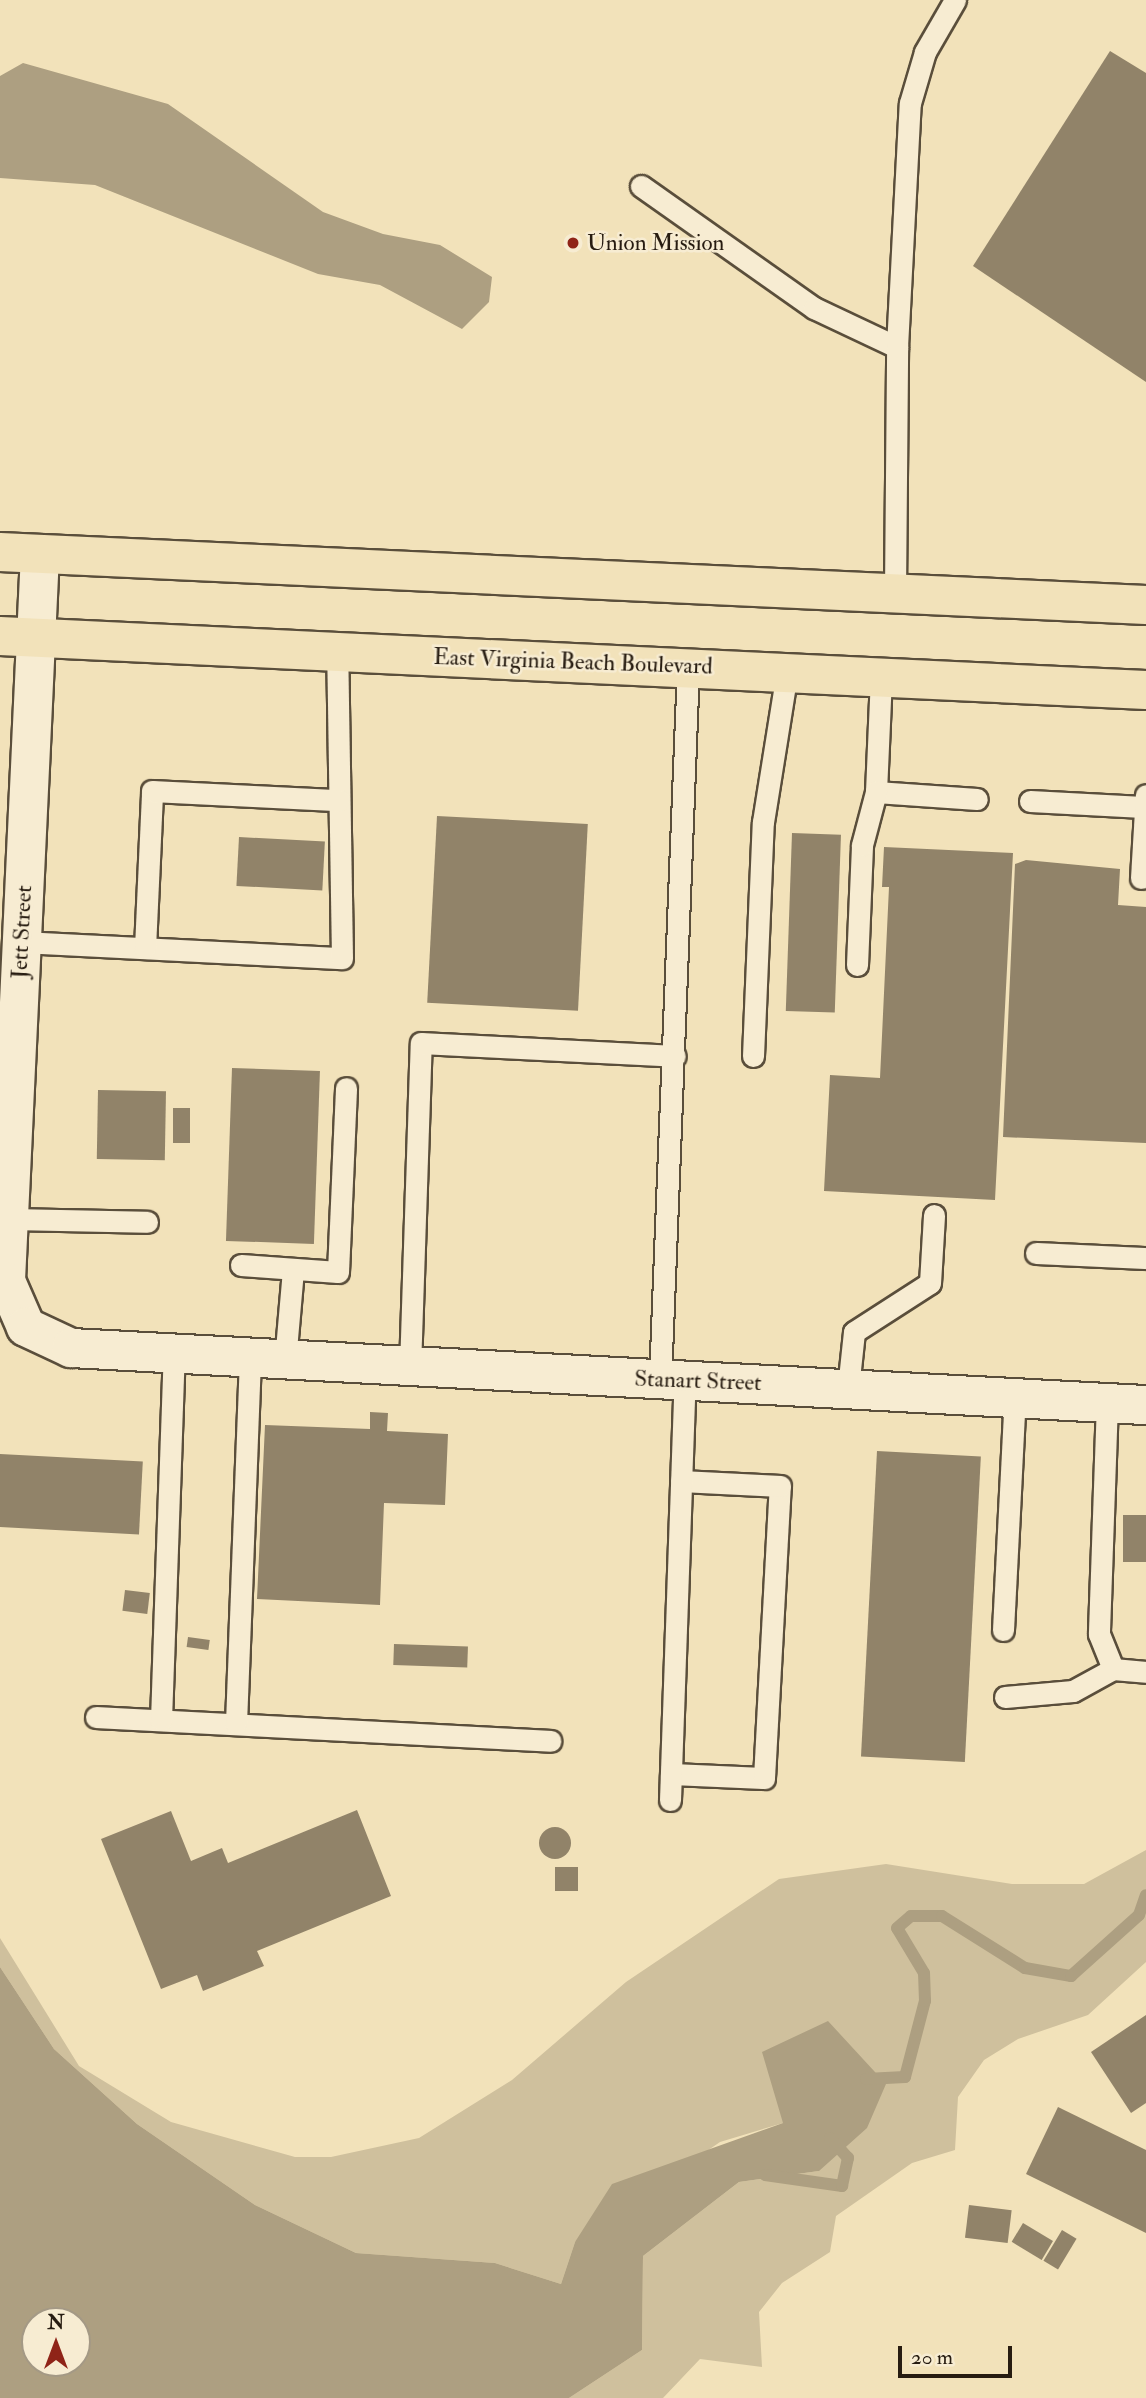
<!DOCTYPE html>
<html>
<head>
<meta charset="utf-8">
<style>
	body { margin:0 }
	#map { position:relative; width:1146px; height:2398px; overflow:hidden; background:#f2e2ba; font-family:"IM FELL Double Pica",serif }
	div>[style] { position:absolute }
	.green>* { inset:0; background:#cfc09d }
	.water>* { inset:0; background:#ad9f81 }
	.stream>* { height:12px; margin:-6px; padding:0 6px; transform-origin:6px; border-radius:6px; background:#ad9f81 }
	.building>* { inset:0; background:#918369; transform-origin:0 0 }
	.round { border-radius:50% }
	.roads { filter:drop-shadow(2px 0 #5a4e3b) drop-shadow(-2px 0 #5a4e3b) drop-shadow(0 2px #5a4e3b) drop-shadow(0 -2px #5a4e3b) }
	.lane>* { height:21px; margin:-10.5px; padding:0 10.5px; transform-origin:10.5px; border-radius:10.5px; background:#f7ecd2 }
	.street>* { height:38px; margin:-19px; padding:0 19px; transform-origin:19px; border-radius:19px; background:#f7ecd2 }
	.primary>* { height:38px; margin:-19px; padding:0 19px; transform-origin:19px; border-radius:19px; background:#f2e2ba }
	.dots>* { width:19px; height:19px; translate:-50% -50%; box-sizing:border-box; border:4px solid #f7ecd2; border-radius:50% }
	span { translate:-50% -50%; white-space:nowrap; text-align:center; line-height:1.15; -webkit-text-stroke:5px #f7ecd2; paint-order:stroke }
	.poi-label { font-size:23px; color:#271c11 }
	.left { translate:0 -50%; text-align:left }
	.street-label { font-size:23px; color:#271c11 }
	.north { position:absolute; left:21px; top:2307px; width:70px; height:70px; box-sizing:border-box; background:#f7ecd2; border:2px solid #a49985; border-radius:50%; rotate:0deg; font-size:19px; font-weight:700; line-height:28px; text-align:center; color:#271c11 }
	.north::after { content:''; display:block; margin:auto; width:24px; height:32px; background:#8f2418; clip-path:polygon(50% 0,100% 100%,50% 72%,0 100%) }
	.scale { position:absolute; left:898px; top:2346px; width:114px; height:32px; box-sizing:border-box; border:4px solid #271c11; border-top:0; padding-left:9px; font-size:21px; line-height:24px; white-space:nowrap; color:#271c11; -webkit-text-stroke:5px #f7ecd2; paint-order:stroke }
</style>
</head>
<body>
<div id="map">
	<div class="green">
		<div style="clip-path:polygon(1146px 1850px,1146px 1962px,1088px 2015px,1018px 2039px,984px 2060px,958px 2097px,955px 2150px,912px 2163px,836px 2216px,830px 2252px,782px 2283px,759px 2312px,762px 2367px,700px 2359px,663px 2398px,569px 2398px,642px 2350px,643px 2256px,739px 2182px,819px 2171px,783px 2123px,720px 2142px,575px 2242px,561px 2284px,495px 2263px,356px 2253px,255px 2205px,137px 2124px,54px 2049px,0 1967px,0 1938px,79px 2066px,171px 2122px,295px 2157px,331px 2157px,419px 2138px,512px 2080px,626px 1982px,779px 1879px,886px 1864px,1012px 1884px,1084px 1884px)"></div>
	</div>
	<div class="water">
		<div style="clip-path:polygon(23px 63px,168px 104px,323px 212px,383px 234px,440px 245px,492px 277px,489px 302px,462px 329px,380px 285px,318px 274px,95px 185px,0 178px,0 76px)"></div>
		<div style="clip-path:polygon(evenodd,0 1967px,54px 2049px,137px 2124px,255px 2205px,356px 2253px,495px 2263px,561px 2284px,575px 2242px,612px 2184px,783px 2123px,762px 2052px,828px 2021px,886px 2084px,867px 2128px,819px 2171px,739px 2182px,643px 2256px,642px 2350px,569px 2398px,0 2398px,0 1967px,77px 2321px,77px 2363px,35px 2363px,35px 2321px,77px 2321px)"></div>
	</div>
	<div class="stream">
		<div style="left:866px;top:2079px;width:39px;rotate:-3deg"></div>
		<div style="left:905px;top:2077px;width:79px;rotate:-75.3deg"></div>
		<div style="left:925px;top:2001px;width:28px;rotate:-92deg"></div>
		<div style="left:924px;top:1973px;width:52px;rotate:-121deg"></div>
		<div style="left:897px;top:1928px;width:18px;rotate:-41deg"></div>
		<div style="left:911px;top:1916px;width:31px"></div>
		<div style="left:942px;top:1916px;width:98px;rotate:32.1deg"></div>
		<div style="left:1025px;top:1968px;width:47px;rotate:9.9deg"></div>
		<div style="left:1071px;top:1976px;width:91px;rotate:-41.9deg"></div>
		<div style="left:1139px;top:1915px;width:21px;rotate:-71deg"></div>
		<div style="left:765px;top:2175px;width:78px;rotate:8.1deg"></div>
		<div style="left:842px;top:2186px;width:29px;rotate:-78deg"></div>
		<div style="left:848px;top:2158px;width:27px;rotate:-132deg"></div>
	</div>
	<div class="building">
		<div style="clip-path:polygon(1110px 51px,1146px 73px,1146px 382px,973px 266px)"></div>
		<div style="left:437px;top:816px;width:151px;height:187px;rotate:3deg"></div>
		<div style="left:792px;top:833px;width:49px;height:178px;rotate:2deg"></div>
		<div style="left:239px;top:837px;width:86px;height:49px;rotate:3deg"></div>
		<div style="clip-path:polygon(884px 847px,1013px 853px,995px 1200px,824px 1191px,830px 1075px,880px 1078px,889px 887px,882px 887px)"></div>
		<div style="clip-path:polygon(1026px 860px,1120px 869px,1118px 905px,1146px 907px,1146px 1143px,1003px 1137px,1015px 864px)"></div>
		<div style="left:232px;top:1068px;width:88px;height:173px;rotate:2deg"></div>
		<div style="left:98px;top:1090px;width:68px;height:69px;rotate:1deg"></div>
		<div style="left:173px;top:1108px;width:17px;height:35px"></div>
		<div style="clip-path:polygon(370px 1412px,388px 1413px,387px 1431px,448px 1434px,445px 1505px,384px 1503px,380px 1605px,257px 1599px,265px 1425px,370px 1429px)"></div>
		<div style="left:877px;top:1451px;width:104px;height:306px;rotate:3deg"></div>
		<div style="left:0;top:1454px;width:143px;height:73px;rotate:3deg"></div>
		<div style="left:1123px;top:1515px;width:23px;height:47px"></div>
		<div style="left:125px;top:1590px;width:25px;height:21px;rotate:7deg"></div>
		<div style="left:188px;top:1637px;width:22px;height:10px;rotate:8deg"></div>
		<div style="left:394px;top:1644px;width:74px;height:21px;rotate:2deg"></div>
		<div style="clip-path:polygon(357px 1810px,391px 1896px,257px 1951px,264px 1966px,203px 1991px,197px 1975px,161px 1989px,101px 1839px,171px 1811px,191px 1861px,222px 1848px,228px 1863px)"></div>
		<div class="round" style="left:539px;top:1827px;width:32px;height:32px"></div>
		<div style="left:555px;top:1867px;width:23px;height:24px"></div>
		<div style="clip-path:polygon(1146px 2015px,1146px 2103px,1131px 2113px,1091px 2052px)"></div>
		<div style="clip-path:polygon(1058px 2107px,1146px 2150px,1146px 2233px,1026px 2174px)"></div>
		<div style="left:969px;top:2205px;width:43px;height:33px;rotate:7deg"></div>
		<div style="left:1023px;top:2223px;width:35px;height:22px;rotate:31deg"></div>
		<div style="left:1062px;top:2230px;width:17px;height:36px;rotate:31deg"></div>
	</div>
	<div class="roads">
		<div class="lane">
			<div style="left:641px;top:186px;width:212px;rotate:35.2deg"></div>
			<div style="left:814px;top:308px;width:92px;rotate:25.2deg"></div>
			<div style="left:895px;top:592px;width:245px;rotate:-89.5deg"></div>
			<div style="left:897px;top:347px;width:244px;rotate:-87deg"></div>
			<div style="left:910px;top:103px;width:53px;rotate:-73.6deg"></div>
			<div style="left:925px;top:52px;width:60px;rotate:-60deg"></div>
			<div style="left:881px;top:677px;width:115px;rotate:92.5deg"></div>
			<div style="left:876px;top:792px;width:101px;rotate:4deg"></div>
			<div style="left:1030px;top:801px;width:113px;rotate:3deg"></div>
			<div style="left:1141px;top:878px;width:83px;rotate:-86.6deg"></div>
			<div style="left:22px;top:942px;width:320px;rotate:2.9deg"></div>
			<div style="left:342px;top:958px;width:305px;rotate:-90.9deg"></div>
			<div style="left:145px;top:948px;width:157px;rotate:-87.4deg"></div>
			<div style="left:152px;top:791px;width:187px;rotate:2.8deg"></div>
			<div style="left:857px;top:965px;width:120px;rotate:-87.6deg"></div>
			<div style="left:862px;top:845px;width:55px;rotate:-75.2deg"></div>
			<div style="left:753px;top:1056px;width:234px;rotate:-87.6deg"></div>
			<div style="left:763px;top:822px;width:152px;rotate:-80.9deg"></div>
			<div style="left:9px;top:1219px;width:138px;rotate:1.2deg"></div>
			<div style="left:1036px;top:1253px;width:110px;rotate:2.6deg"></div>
			<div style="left:241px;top:1265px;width:97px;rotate:4.1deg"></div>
			<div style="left:338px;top:1272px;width:184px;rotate:-87.5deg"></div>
			<div style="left:285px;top:1361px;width:91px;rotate:-85deg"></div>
			<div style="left:410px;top:1368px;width:325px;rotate:-88.1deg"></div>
			<div style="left:421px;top:1043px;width:254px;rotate:2.9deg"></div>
			<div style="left:660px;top:1380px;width:715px;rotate:-87.75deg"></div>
			<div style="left:848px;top:1388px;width:56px;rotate:-83.9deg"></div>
			<div style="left:854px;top:1332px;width:90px;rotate:-32.8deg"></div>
			<div style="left:930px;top:1283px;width:68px;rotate:-86.6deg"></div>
			<div style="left:1107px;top:1402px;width:232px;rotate:92deg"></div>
			<div style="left:1099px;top:1634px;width:38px;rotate:68deg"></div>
			<div style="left:1113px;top:1669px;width:33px;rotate:5deg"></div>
			<div style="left:1003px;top:1630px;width:233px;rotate:-87.1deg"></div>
			<div style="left:1005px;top:1697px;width:68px;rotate:-5deg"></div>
			<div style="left:1073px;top:1691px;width:46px;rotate:-28.8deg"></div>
			<div style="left:96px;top:1717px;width:455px;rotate:3deg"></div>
			<div style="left:161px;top:1720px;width:366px;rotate:-88deg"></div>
			<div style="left:236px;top:1723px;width:364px;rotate:-87.8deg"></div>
			<div style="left:671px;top:1774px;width:93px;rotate:2.5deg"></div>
			<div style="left:764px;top:1778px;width:292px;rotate:-86.9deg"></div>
			<div style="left:780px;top:1486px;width:99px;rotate:-177.1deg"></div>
			<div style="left:670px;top:1800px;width:421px;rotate:-88deg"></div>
		</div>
		<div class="street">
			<div style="left:40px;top:554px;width:728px;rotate:92.68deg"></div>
			<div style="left:6px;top:1281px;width:50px;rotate:66.5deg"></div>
			<div style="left:26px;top:1327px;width:50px;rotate:25deg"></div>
			<div style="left:71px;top:1348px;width:1077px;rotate:3.04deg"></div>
		</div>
		<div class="primary">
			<div style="left:0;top:552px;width:1147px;rotate:2.65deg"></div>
			<div style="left:0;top:636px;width:1147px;rotate:2.7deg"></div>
		</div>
	</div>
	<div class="dots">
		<div style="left:573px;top:243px;background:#8f2418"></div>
	</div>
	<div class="poi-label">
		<span class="left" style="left:587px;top:243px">Union Mission</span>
	</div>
	<div class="street-label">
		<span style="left:573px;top:662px;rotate:2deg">East Virginia Beach Boulevard</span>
		<span style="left:22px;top:932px;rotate:-87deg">Jett Street</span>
		<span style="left:698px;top:1381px;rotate:2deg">Stanart Street</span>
	</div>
	<div class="north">N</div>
	<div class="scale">20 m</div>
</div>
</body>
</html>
